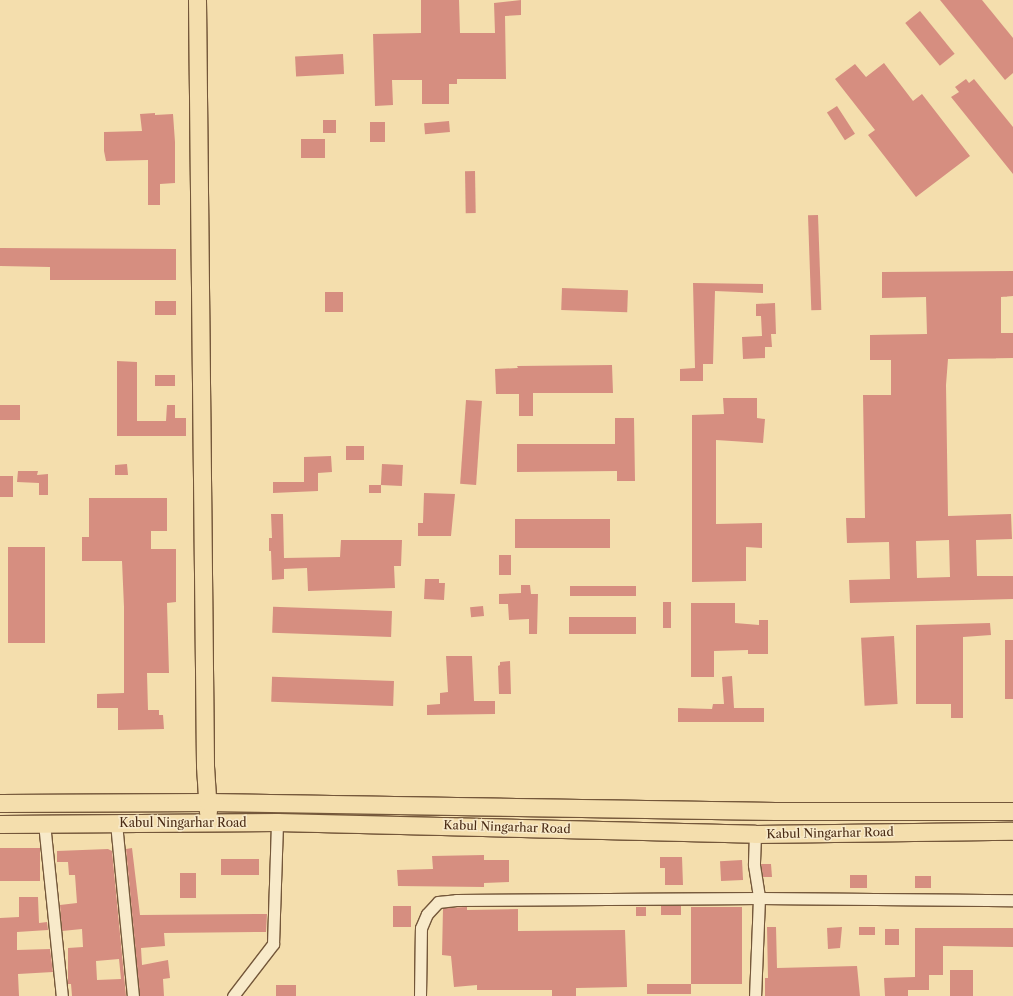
<!DOCTYPE html>
<html>
<head>
<meta charset="utf-8">
<style>
	body { margin:0 }
	#map { position:relative; width:1013px; height:996px; overflow:hidden; background:#f4dead; font-family:"Libre Caslon Text",serif }
	div>[style] { position:absolute }
	.building>* { inset:0; background:#d68e80; transform-origin:0 0 }
	.roads { filter:drop-shadow(1px 0 #74573a) drop-shadow(-1px 0 #74573a) drop-shadow(0 1px #74573a) drop-shadow(0 -1px #74573a) }
	.minor>* { height:11px; margin:-5.5px; padding:0 5.5px; transform-origin:5.5px; border-radius:5.5px; background:#f8eaca }
	.highway>* { height:17px; margin:-8.5px; padding:0 8.5px; transform-origin:8.5px; border-radius:8.5px; background:#f4dead }
	span { translate:-50% -50%; white-space:nowrap; text-align:center; line-height:1.15; -webkit-text-stroke:3px #f8eaca; paint-order:stroke }
	.street-label { font-size:12px; color:#492a14 }
</style>
</head>
<body>
<div id="map">
	<div class="building">
		<div style="clip-path:polygon(421px 0,459px 0,460px 33px,495px 33px,494px 3px,521px 0,521px 15px,505px 16px,506px 79px,457px 79px,457px 84px,449px 84px,449px 104px,422px 104px,422px 80px,392px 80px,393px 105px,375px 106px,373px 34px,421px 33px)"></div>
		<div style="clip-path:polygon(940px 0,982px 0,1013px 38px,1013px 73px,1005px 80px)"></div>
		<div style="left:920px;top:11px;width:55px;height:19px;rotate:51deg"></div>
		<div style="left:343px;top:54px;width:20px;height:48px;rotate:87deg"></div>
		<div style="clip-path:polygon(884px 63px,913px 101px,922px 94px,970px 156px,916px 197px,868px 135px,875px 130px,835px 79px,855px 64px,866px 77px)"></div>
		<div style="clip-path:polygon(966px 79px,969px 83px,974px 79px,1013px 127px,1013px 174px,951px 97px,959px 92px,955px 87px)"></div>
		<div style="left:837px;top:106px;width:33px;height:12px;rotate:57deg"></div>
		<div style="clip-path:polygon(155px 113px,155px 115px,173px 114px,175px 142px,175px 183px,160px 184px,160px 205px,148px 205px,148px 160px,106px 161px,104px 151px,104px 132px,142px 131px,140px 114px)"></div>
		<div style="left:323px;top:120px;width:13px;height:13px"></div>
		<div style="left:449px;top:121px;width:11px;height:25px;rotate:85deg"></div>
		<div style="left:370px;top:122px;width:15px;height:20px"></div>
		<div style="left:301px;top:139px;width:24px;height:19px"></div>
		<div style="left:475px;top:171px;width:42px;height:10px;rotate:89deg"></div>
		<div style="left:818px;top:215px;width:95px;height:10px;rotate:88deg"></div>
		<div style="clip-path:polygon(0 248px,176px 249px,176px 280px,50px 280px,50px 267px,0 266px)"></div>
		<div style="clip-path:polygon(evenodd,1013px 271px,1013px 296px,1001px 297px,1001px 333px,1013px 333px,1013px 358px,948px 359px,946px 385px,948px 516px,1011px 514px,1012px 539px,976px 540px,977px 576px,1013px 576px,1013px 599px,850px 603px,849px 580px,890px 579px,889px 542px,847px 543px,846px 518px,865px 518px,863px 395px,891px 395px,891px 360px,870px 360px,870px 335px,927px 334px,926px 297px,882px 298px,882px 272px,1013px 271px,949px 540px,950px 577px,917px 578px,916px 541px,949px 540px)"></div>
		<div style="clip-path:polygon(693px 283px,763px 284px,763px 293px,715px 291px,713px 364px,703px 364px,703px 381px,680px 381px,680px 369px,695px 368px)"></div>
		<div style="left:562px;top:288px;width:66px;height:22px;rotate:2deg"></div>
		<div style="left:325px;top:292px;width:18px;height:20px"></div>
		<div style="left:155px;top:301px;width:21px;height:14px"></div>
		<div style="clip-path:polygon(775px 303px,776px 334px,771px 334px,772px 347px,765px 347px,765px 358px,743px 359px,742px 337px,762px 336px,761px 316px,756px 316px,756px 304px)"></div>
		<div style="clip-path:polygon(117px 361px,137px 362px,137px 421px,166px 421px,167px 405px,175px 405px,175px 418px,186px 418px,186px 436px,117px 436px)"></div>
		<div style="clip-path:polygon(612px 365px,613px 393px,533px 393px,533px 416px,519px 416px,519px 394px,496px 394px,495px 369px,518px 368px,517px 366px)"></div>
		<div style="left:155px;top:375px;width:20px;height:11px"></div>
		<div style="clip-path:polygon(723px 398px,757px 398px,757px 418px,765px 419px,763px 443px,716px 440px,716px 524px,762px 523px,762px 548px,746px 547px,746px 581px,692px 582px,692px 415px,724px 414px)"></div>
		<div style="left:466px;top:400px;width:16px;height:84px;rotate:4deg"></div>
		<div style="left:0;top:405px;width:20px;height:15px"></div>
		<div style="clip-path:polygon(615px 418px,634px 418px,635px 481px,617px 481px,617px 471px,517px 472px,517px 444px,615px 444px)"></div>
		<div style="left:346px;top:446px;width:18px;height:14px"></div>
		<div style="clip-path:polygon(331px 456px,332px 472px,318px 473px,318px 491px,273px 493px,273px 482px,304px 482px,304px 457px)"></div>
		<div style="clip-path:polygon(127px 464px,128px 475px,115px 475px,115px 465px)"></div>
		<div style="left:382px;top:464px;width:21px;height:21px;rotate:3deg"></div>
		<div style="clip-path:polygon(18px 471px,38px 471px,37px 475px,48px 474px,48px 495px,39px 495px,39px 483px,17px 482px)"></div>
		<div style="left:0;top:476px;width:13px;height:21px"></div>
		<div style="left:369px;top:485px;width:12px;height:8px"></div>
		<div style="clip-path:polygon(424px 493px,455px 494px,451px 536px,418px 536px,418px 523px,423px 523px)"></div>
		<div style="clip-path:polygon(89px 498px,167px 498px,167px 531px,151px 531px,151px 549px,176px 549px,176px 602px,167px 603px,169px 673px,147px 673px,148px 710px,159px 710px,159px 715px,163px 715px,164px 729px,118px 730px,118px 708px,97px 708px,97px 694px,124px 693px,124px 607px,122px 561px,82px 561px,82px 537px,89px 537px)"></div>
		<div style="clip-path:polygon(271px 514px,283px 514px,284px 558px,340px 557px,341px 540px,402px 540px,401px 566px,394px 566px,395px 588px,308px 591px,307px 568px,284px 569px,284px 579px,272px 580px,271px 551px,269px 551px,269px 538px,272px 538px)"></div>
		<div style="left:610px;top:519px;width:29px;height:95px;rotate:90deg"></div>
		<div style="left:8px;top:547px;width:37px;height:96px"></div>
		<div style="left:499px;top:555px;width:12px;height:20px"></div>
		<div style="clip-path:polygon(425px 579px,439px 579px,439px 583px,445px 583px,444px 600px,424px 599px)"></div>
		<div style="clip-path:polygon(521px 585px,530px 585px,531px 594px,538px 594px,537px 634px,529px 634px,529px 619px,509px 620px,508px 604px,499px 604px,499px 594px,521px 593px)"></div>
		<div style="left:570px;top:586px;width:66px;height:10px"></div>
		<div style="left:663px;top:602px;width:8px;height:26px"></div>
		<div style="clip-path:polygon(691px 603px,735px 603px,735px 623px,759px 625px,759px 620px,768px 620px,768px 654px,748px 654px,748px 650px,714px 651px,714px 677px,691px 677px)"></div>
		<div style="left:483px;top:606px;width:10px;height:13px;rotate:84deg"></div>
		<div style="left:392px;top:611px;width:26px;height:119px;rotate:92deg"></div>
		<div style="left:569px;top:617px;width:67px;height:17px"></div>
		<div style="clip-path:polygon(990px 623px,991px 635px,963px 637px,963px 718px,951px 718px,951px 704px,916px 704px,916px 625px)"></div>
		<div style="left:894px;top:636px;width:68px;height:33px;rotate:87deg"></div>
		<div style="left:1005px;top:640px;width:8px;height:59px"></div>
		<div style="clip-path:polygon(446px 656px,472px 656px,474px 701px,495px 701px,495px 714px,427px 715px,427px 705px,440px 704px,440px 693px,448px 692px)"></div>
		<div style="clip-path:polygon(510px 661px,511px 694px,499px 694px,498px 666px,500px 665px,500px 662px)"></div>
		<div style="clip-path:polygon(732px 676px,734px 708px,764px 708px,764px 722px,678px 722px,678px 708px,712px 709px,713px 704px,724px 704px,722px 677px)"></div>
		<div style="left:394px;top:681px;width:25px;height:122px;rotate:92deg"></div>
		<div style="left:40px;top:848px;width:33px;height:40px;rotate:90deg"></div>
		<div style="clip-path:polygon(132px 848px,140px 915px,267px 914px,266px 932px,164px 933px,165px 946px,141px 948px,142px 965px,168px 960px,170px 978px,163px 979px,164px 996px,140px 996px,126px 849px)"></div>
		<div style="clip-path:polygon(evenodd,108px 849px,112px 851px,126px 996px,72px 996px,71px 984px,68px 984px,68px 948px,83px 947px,82px 929px,62px 931px,60px 905px,77px 903px,75px 875px,69px 875px,68px 862px,57px 862px,57px 851px,108px 849px,119px 959px,121px 979px,97px 980px,96px 961px,119px 959px)"></div>
		<div style="clip-path:polygon(484px 855px,484px 860px,509px 860px,509px 882px,484px 883px,484px 887px,398px 886px,397px 870px,433px 869px,432px 856px)"></div>
		<div style="clip-path:polygon(660px 857px,682px 857px,683px 885px,665px 885px,665px 868px,660px 868px)"></div>
		<div style="left:259px;top:859px;width:16px;height:38px;rotate:90deg"></div>
		<div style="left:742px;top:860px;width:20px;height:22px;rotate:87deg"></div>
		<div style="clip-path:polygon(761px 864px,771px 864px,772px 877px,763px 877px)"></div>
		<div style="left:180px;top:873px;width:16px;height:25px"></div>
		<div style="left:850px;top:875px;width:17px;height:13px"></div>
		<div style="left:931px;top:876px;width:12px;height:16px;rotate:90deg"></div>
		<div style="clip-path:polygon(19px 897px,38px 897px,39px 923px,47px 922px,48px 930px,17px 932px,17px 950px,50px 949px,53px 972px,18px 974px,19px 996px,0 996px,0 918px,19px 917px)"></div>
		<div style="left:393px;top:906px;width:18px;height:21px"></div>
		<div style="left:661px;top:906px;width:20px;height:9px"></div>
		<div style="clip-path:polygon(467px 907px,467px 910px,518px 909px,518px 931px,625px 930px,627px 987px,576px 988px,576px 996px,552px 996px,552px 990px,477px 990px,477px 985px,454px 987px,451px 956px,442px 955px,443px 908px)"></div>
		<div style="left:636px;top:907px;width:10px;height:9px"></div>
		<div style="left:742px;top:907px;width:77px;height:51px;rotate:90deg"></div>
		<div style="clip-path:polygon(767px 927px,776px 927px,777px 968px,857px 966px,860px 996px,765px 996px,765px 978px,768px 978px)"></div>
		<div style="clip-path:polygon(842px 927px,840px 948px,828px 949px,827px 928px)"></div>
		<div style="left:859px;top:927px;width:16px;height:8px"></div>
		<div style="clip-path:polygon(915px 928px,1013px 928px,1013px 947px,943px 946px,943px 975px,929px 975px,929px 990px,908px 990px,908px 996px,885px 996px,884px 978px,915px 977px)"></div>
		<div style="left:885px;top:929px;width:14px;height:16px"></div>
		<div style="left:950px;top:970px;width:23px;height:26px"></div>
		<div style="left:647px;top:984px;width:44px;height:10px"></div>
		<div style="left:276px;top:985px;width:20px;height:11px"></div>
	</div>
	<div class="roads">
		<div class="minor">
			<div style="left:44px;top:823px;width:174px;rotate:84.1deg"></div>
			<div style="left:116px;top:823px;width:174px;rotate:84.4deg"></div>
			<div style="left:755px;top:834px;width:31px;rotate:92deg"></div>
			<div style="left:754px;top:865px;width:33px;rotate:81deg"></div>
			<div style="left:759px;top:898px;width:98px;rotate:92.3deg"></div>
			<div style="left:233px;top:996px;width:66px;rotate:-52.4deg"></div>
			<div style="left:273px;top:944px;width:122px;rotate:-88.1deg"></div>
			<div style="left:420px;top:996px;width:68px;rotate:-89.2deg"></div>
			<div style="left:421px;top:928px;width:15px;rotate:-67deg"></div>
			<div style="left:427px;top:914px;width:16px;rotate:-47deg"></div>
			<div style="left:438px;top:902px;width:18px;rotate:-6deg"></div>
			<div style="left:456px;top:900px;width:303px;rotate:-0.4deg"></div>
			<div style="left:759px;top:898px;width:254px;rotate:0.5deg"></div>
		</div>
		<div class="highway">
			<div style="left:197px;top:0;width:766px;rotate:89.4deg"></div>
			<div style="left:205px;top:766px;width:46px;rotate:86.3deg"></div>
			<div style="left:0;top:803px;width:208px;rotate:-0.3deg"></div>
			<div style="left:208px;top:802px;width:567px;rotate:0.91deg"></div>
			<div style="left:775px;top:811px;width:238px"></div>
			<div style="left:0;top:824px;width:277px;rotate:-0.4deg"></div>
			<div style="left:277px;top:822px;width:478px;rotate:1.4deg"></div>
			<div style="left:755px;top:834px;width:258px;rotate:-0.7deg"></div>
		</div>
	</div>
	<div class="street-label">
		<span style="left:183px;top:823px">Kabul Ningarhar Road</span>
		<span style="left:507px;top:827px;rotate:2deg">Kabul Ningarhar Road</span>
		<span style="left:830px;top:833px;rotate:-1deg">Kabul Ningarhar Road</span>
	</div>
</div>
</body>
</html>
